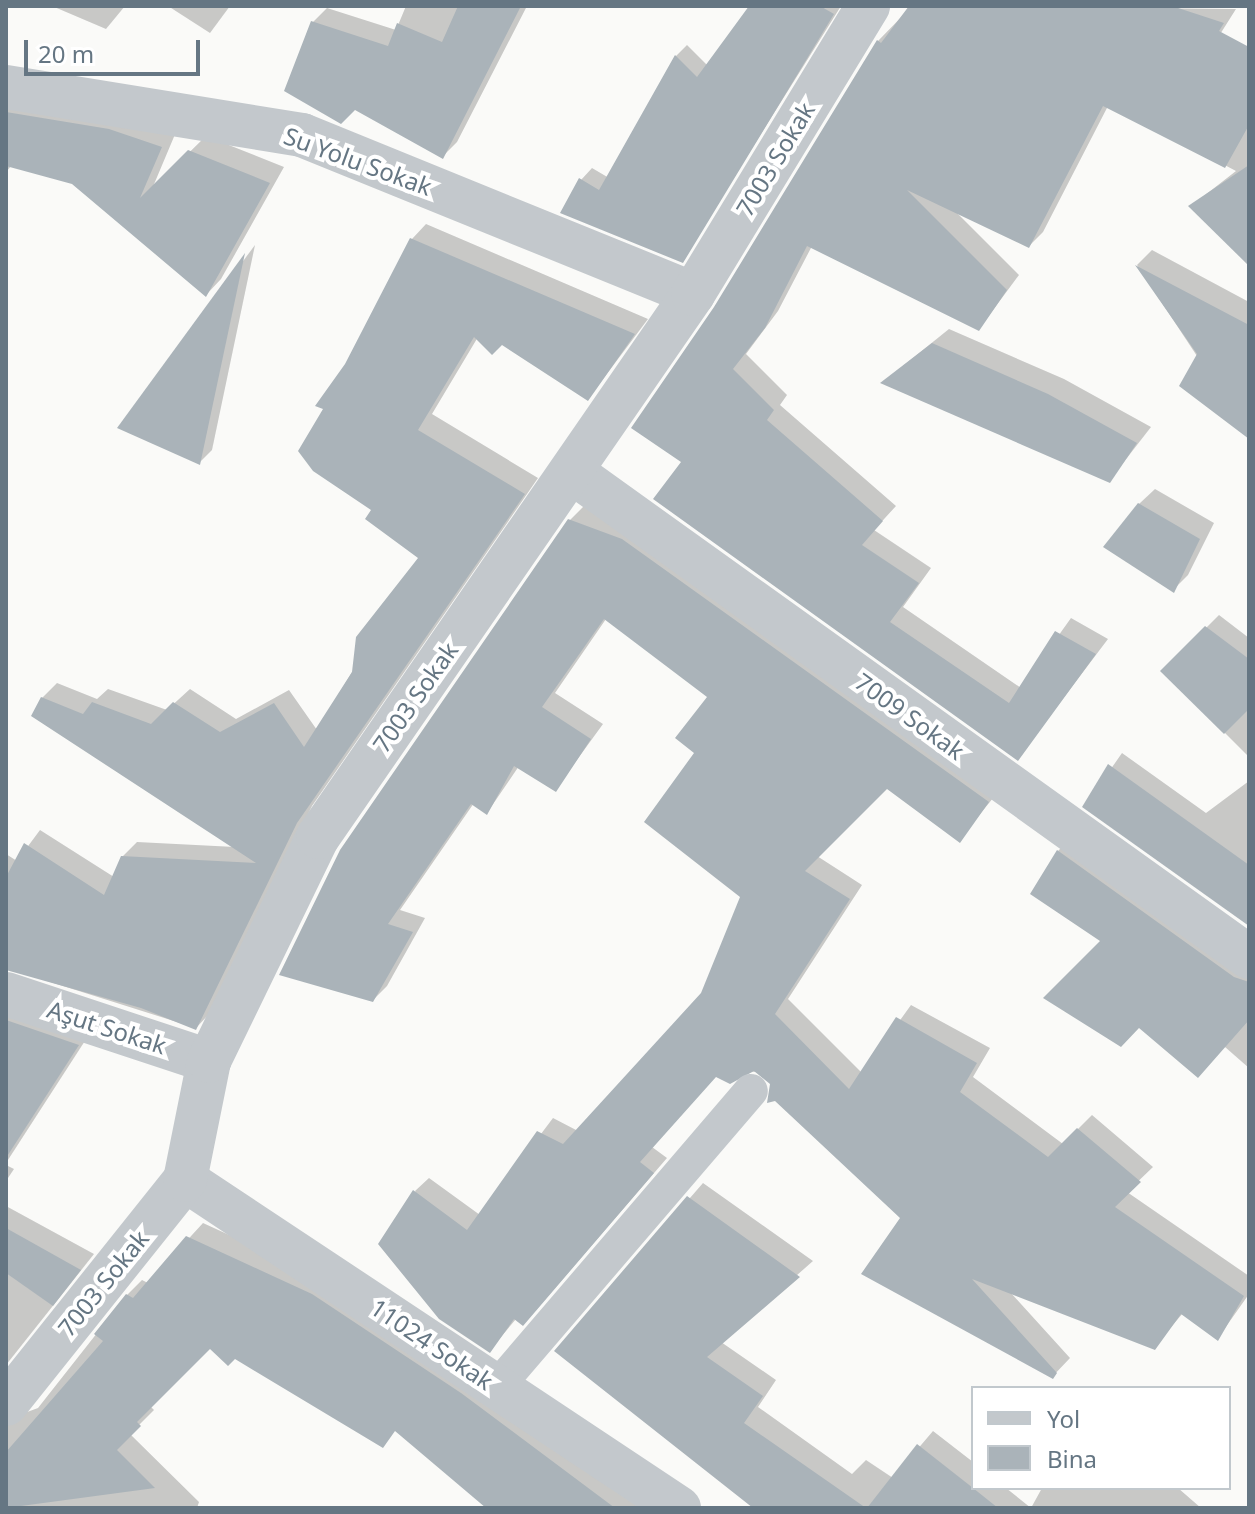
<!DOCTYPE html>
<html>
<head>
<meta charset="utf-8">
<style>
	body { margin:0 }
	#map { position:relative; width:1255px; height:1514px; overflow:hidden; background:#fafaf8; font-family:"Noto Sans",sans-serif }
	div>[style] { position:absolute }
	.shadow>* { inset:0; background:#0003 }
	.building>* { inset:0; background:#aab3b9 }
	.service>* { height:34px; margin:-17px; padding:0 17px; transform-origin:17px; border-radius:17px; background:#c3c8cc }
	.minor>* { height:44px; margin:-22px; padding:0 22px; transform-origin:22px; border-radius:22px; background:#c3c8cc }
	span { translate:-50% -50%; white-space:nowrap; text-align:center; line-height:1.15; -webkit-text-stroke:8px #fff; paint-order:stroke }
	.street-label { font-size:24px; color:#657683 }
	.frame { position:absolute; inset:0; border:8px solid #657683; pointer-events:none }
	.legend { position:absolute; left:971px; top:1386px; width:260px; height:104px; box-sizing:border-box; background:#fff; border:2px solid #c1c8cd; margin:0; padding:10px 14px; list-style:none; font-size:24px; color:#657683 }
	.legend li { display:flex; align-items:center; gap:16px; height:40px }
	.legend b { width:40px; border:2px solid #c1c8cd }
	.scale { position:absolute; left:24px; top:40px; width:176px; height:36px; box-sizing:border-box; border:4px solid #657683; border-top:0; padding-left:10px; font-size:24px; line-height:28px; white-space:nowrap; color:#657683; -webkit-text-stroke:6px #fff; paint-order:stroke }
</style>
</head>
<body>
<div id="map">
	<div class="shadow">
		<div style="clip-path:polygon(52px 6px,125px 6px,106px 29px)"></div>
		<div style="clip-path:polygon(168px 6px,230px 6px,210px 33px)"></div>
		<div style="clip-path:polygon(406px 6px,527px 6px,457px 142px,443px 156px,313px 22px,327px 8px,396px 30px)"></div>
		<div style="clip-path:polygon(753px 6px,841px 6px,682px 260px,581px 180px,592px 168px,609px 178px,676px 56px,687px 45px,708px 66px)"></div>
		<div style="clip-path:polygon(912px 6px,1236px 9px,1169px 115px,1108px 106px,1043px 232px,1029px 246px,957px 213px,1019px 275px,979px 329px,812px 246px,778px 311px,746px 354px,787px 395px,780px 405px,896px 506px,874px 530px,931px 568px,903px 607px,1021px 688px,1071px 618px,1108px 639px,1018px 758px,684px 462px,716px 308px,878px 41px)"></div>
		<div style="clip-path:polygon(6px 86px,176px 132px,152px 189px,206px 136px,284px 167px,221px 279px,206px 295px,73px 182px,12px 165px,6px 172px)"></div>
		<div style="clip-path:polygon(1249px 123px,1249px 264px,1191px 206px,1236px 171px,1217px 161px)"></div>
		<div style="clip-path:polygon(426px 224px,648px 319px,588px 399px,502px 342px,478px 337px,432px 414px,538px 478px,312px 806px,210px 1013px,196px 1028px,6px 968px,6px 854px,17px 861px,40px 830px,114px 877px,122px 857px,137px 842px,235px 847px,42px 698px,57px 683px,97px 699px,108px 689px,167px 710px,190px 689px,236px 719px,289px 690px,317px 730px,421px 558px,374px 509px,326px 408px,412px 239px)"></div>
		<div style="clip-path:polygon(255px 245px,212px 450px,200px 462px,120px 427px)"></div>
		<div style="clip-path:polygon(1152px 250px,1249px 302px,1249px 435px,1137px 265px)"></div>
		<div style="clip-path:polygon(949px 329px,1064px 379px,1151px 427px,1109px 481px,883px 382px)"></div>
		<div style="clip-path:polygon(1155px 489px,1214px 523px,1188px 575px,1173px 590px,1139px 504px)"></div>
		<div style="clip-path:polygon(584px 506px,1002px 787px,959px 840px,887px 786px,817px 856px,862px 885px,788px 999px,862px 1073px,911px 1005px,990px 1048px,973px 1077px,1063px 1144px,1092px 1115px,1153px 1167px,1127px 1192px,1249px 1276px,1249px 1294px,1218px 1338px,1183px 1313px,1154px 1347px,1010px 1292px,1070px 1358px,1052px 1377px,765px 1074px,745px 1070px,716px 1075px,652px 1147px,667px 1158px,536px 1310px,516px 1319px,490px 1350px,415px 1191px,429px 1178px,480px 1215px,553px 1118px,578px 1131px,702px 994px,743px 896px,697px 753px,710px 697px,606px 619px,555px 693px,603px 724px,555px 790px,519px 766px,487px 813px,474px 803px,400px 910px,425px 918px,387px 986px,373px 1000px,281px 974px,569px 521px)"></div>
		<div style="clip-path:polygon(1219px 615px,1249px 638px,1249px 757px,1163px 671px)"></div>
		<div style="clip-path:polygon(1122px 753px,1206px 813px,1249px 781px,1249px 924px,1085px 806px)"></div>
		<div style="clip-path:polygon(1070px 839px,1249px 967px,1249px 1068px,1104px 941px,1058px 851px)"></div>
		<div style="clip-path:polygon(6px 996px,92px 1030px,6px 1163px)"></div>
		<div style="clip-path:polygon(6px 1165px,14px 1169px,6px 1181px)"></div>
		<div style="clip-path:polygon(703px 1183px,813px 1261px,721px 1342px,776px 1380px,758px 1407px,852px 1474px,866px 1460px,893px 1478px,933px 1431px,973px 1462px,973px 1488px,1006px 1488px,1031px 1508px,1042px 1488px,1178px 1488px,1201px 1508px,756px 1508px,557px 1351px)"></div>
		<div style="clip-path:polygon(6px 1206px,94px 1254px,6px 1365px)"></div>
		<div style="clip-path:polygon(203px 1223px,327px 1280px,651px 1508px,496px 1508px,345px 1382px,234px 1357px,210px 1346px,150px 1406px,154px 1410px,130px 1434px,199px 1502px,197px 1508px,6px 1508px,6px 1406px,19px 1415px,38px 1408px,127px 1295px,142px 1280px,148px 1283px)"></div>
	</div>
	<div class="building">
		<div style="clip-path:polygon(458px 6px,521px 6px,443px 159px,355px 110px,341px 124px,284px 91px,311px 21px,388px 46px,397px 23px,442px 42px)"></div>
		<div style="clip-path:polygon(749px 6px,820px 6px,834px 14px,683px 263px,560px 213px,579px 178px,599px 190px,675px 55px,697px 77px)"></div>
		<div style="clip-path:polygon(909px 6px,1172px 6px,1224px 23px,1219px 31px,1249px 47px,1249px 125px,1225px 168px,1103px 106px,1029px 248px,907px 190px,1007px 290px,979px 331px,807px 246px,765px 328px,733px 369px,774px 410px,767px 420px,883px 521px,862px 545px,919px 583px,890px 622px,1009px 703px,1055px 631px,1096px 654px,1018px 761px,653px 499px,681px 462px,631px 428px,714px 307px,877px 40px,881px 43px)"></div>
		<div style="clip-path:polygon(6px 112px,109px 129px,162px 147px,140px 198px,188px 150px,270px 183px,206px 297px,72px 184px,6px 166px)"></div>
		<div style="clip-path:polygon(1249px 165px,1249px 266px,1188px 206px)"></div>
		<div style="clip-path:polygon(410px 238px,635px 334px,588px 401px,502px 345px,492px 355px,474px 337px,418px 430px,525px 494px,297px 823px,196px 1030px,141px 1008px,6px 970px,6px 877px,24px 843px,104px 895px,121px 856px,256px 863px,31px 716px,41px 697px,83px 714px,92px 702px,151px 724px,173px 702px,220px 732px,274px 703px,304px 747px,352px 672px,356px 637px,418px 558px,365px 519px,371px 510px,313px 471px,298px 451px,323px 409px,315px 406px,345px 364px)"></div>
		<div style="clip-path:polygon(245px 253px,200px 465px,117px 428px)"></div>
		<div style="clip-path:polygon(1135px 265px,1249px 325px,1249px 439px,1179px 386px,1197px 354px)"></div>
		<div style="clip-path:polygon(932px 343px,1048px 394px,1137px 443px,1110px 483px,880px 383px)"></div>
		<div style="clip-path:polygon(1138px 503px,1200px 539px,1174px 593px,1103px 547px)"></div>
		<div style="clip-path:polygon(568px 519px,622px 539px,989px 802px,960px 843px,887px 789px,805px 871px,850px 899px,775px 1014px,849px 1089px,896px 1017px,977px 1063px,960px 1092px,1048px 1157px,1077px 1128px,1141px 1182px,1115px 1207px,1244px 1296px,1218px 1341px,1181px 1314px,1155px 1350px,972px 1279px,1057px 1373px,1053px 1379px,861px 1274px,900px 1218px,775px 1101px,767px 1103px,770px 1084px,754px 1071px,730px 1084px,716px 1077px,640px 1162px,654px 1173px,523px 1326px,514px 1319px,490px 1353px,439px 1319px,378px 1244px,413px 1190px,467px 1230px,537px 1131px,563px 1144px,701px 993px,740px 897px,644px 822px,694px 753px,675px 738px,707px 697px,604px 619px,542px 707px,591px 739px,556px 792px,514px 766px,487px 815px,471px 804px,388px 924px,413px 932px,373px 1002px,279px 975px,340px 850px)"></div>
		<div style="clip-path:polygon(1205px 626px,1249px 659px,1249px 709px,1224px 734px,1160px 671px)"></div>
		<div style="clip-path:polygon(1108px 764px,1249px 865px,1249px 926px,1082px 807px)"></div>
		<div style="clip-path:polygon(1057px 850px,1234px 977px,1249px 982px,1249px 1020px,1198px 1078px,1139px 1028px,1121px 1047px,1043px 998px,1100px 941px,1030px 894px)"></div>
		<div style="clip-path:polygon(6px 1020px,79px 1045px,6px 1158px)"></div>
		<div style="clip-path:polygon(687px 1196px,800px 1277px,707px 1357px,763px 1396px,744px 1423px,866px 1508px,753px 1508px,554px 1351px)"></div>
		<div style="clip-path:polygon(6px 1228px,81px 1270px,53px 1306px,6px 1273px)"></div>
		<div style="clip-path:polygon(186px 1236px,312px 1294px,461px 1393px,615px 1508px,486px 1508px,395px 1431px,383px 1448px,235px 1359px,228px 1366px,210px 1349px,137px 1422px,141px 1426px,117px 1450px,155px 1488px,6px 1508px,6px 1452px,103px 1341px,94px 1334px,126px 1294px,133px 1298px)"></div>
		<div style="clip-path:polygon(917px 1444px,973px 1488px,998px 1508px,867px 1508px)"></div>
	</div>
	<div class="service">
		<div style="left:497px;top:1387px;width:390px;rotate:-49.4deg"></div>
	</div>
	<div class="minor">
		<div style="left:6px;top:87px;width:300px;rotate:9.2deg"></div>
		<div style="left:302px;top:135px;width:422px;rotate:22.1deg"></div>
		<div style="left:572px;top:472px;width:833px;rotate:35.62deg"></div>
		<div style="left:6px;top:994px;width:214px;rotate:18.3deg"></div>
		<div style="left:185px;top:1180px;width:593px;rotate:33.58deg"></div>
		<div style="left:6px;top:1404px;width:287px;rotate:-51.4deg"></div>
		<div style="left:185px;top:1180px;width:121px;rotate:-78.6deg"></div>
		<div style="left:209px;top:1061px;width:249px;rotate:-64.1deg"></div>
		<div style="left:318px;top:837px;width:660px;rotate:-55.37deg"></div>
		<div style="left:693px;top:294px;width:337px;rotate:-58.7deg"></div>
	</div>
	<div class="street-label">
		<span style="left:775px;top:159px;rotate:-59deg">7003 Sokak</span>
		<span style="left:358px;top:161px;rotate:20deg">Su Yolu Sokak</span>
		<span style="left:415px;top:697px;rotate:-55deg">7003 Sokak</span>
		<span style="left:910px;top:716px;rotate:36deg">7009 Sokak</span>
		<span style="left:107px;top:1027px;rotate:18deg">Aşut Sokak</span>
		<span style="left:103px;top:1283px;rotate:-51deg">7003 Sokak</span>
		<span style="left:432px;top:1344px;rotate:34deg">11024 Sokak</span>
	</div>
	<div class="frame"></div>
	<ul class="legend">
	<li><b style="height:10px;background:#c3c8cc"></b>Yol</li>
	<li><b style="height:22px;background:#aab3b9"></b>Bina</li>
	</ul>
	<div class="scale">20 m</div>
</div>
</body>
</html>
